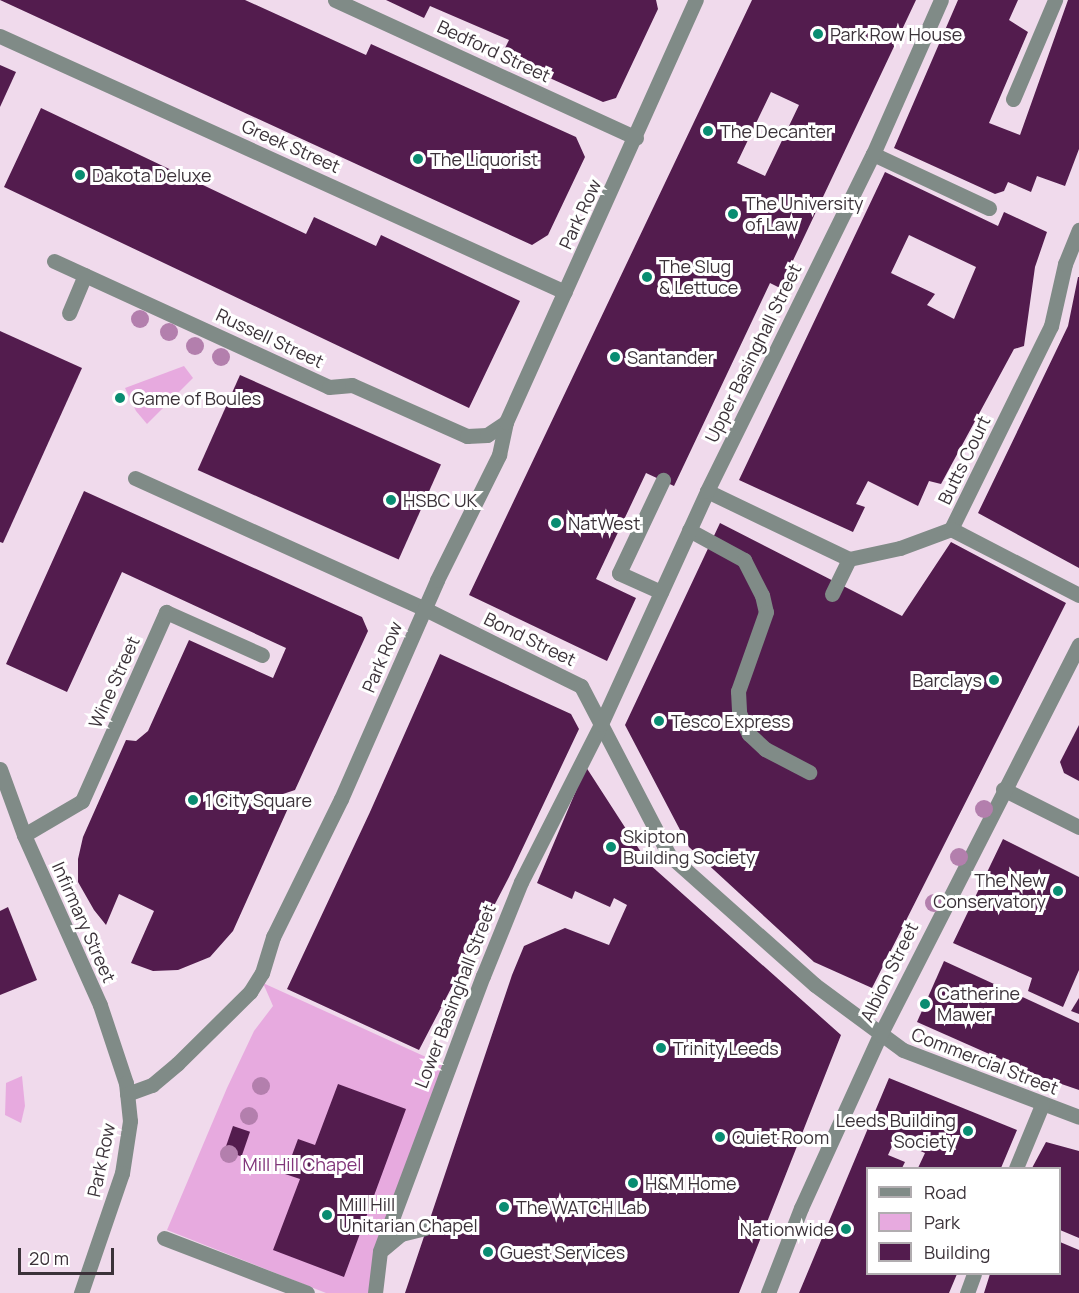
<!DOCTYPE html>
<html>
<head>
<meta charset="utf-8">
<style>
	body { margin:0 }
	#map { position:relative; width:1079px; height:1293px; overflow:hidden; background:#f0daec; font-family:Manrope,sans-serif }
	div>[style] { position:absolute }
	.green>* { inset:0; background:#e7aadf }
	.building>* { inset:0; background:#531c4e; transform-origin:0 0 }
	.minor>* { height:15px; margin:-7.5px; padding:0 7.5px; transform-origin:7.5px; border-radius:7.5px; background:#808b87 }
	.trees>* { width:18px; height:18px; margin:-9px; border-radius:50%; background:#b37fad }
	.dots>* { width:16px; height:16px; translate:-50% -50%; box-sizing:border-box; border:3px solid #fff; border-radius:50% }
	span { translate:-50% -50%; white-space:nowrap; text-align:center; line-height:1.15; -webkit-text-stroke:6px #fff; paint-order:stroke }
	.poi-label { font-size:18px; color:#3b3239 }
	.left { translate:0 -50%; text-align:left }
	.right { translate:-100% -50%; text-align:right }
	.street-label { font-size:18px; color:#3b3239 }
	.park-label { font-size:18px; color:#81357a }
	.legend { position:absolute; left:866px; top:1167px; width:195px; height:108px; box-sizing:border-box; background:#fff; border:2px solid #b1adb0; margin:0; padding:8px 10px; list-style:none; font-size:18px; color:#3b3239 }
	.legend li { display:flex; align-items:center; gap:12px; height:30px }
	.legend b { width:30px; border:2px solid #b1adb0 }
	.scale { position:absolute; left:18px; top:1248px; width:96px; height:27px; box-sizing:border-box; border:3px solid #3b3239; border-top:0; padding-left:8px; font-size:18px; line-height:21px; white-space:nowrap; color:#3b3239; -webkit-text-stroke:4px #fff; paint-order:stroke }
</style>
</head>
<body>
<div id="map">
	<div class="green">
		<div style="clip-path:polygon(184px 366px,193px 378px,147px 424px,136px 411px,125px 388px)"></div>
		<div style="clip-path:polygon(263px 983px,448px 1067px,369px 1293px,326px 1293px,167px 1230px,227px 1088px,254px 1031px,273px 1006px)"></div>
		<div style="clip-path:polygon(22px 1076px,25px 1106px,21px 1123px,5px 1115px,6px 1083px)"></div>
	</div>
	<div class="building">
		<div style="clip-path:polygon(0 0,245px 0,366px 55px,371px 44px,576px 137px,585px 157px,548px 235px,532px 245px)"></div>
		<div style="clip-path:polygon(386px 0,656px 0,658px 9px,616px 98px,603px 102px,501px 56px,509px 40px,430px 6px,424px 18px)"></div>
		<div style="clip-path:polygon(evenodd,752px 0,916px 0,780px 288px,770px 283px,674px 486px,646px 473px,596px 579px,636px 598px,607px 661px,469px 595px,752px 0,771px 92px,799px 105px,765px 176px,737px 163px,771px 92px)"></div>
		<div style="clip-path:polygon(958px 0,1018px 0,1009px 20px,1028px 32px,989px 123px,1020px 135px,1068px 0,1079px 0,1079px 149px,1065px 186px,1037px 176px,1031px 192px,1008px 182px,1004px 191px,995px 194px,894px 148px)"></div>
		<div style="clip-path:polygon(0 65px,16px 72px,0 107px)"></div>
		<div style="clip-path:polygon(41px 108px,306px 234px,314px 217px,376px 246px,381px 235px,520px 301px,469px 408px,4px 187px)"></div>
		<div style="clip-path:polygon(evenodd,885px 172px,998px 226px,1004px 212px,1047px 232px,1035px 267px,1024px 346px,1014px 349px,941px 484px,929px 481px,918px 506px,868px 481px,856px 504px,865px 507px,853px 532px,739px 480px,885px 172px,909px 235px,976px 267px,954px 319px,927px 305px,935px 294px,891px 273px,909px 235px)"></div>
		<div style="clip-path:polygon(1078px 277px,1079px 277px,1079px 568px,978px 513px,1068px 326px)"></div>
		<div style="clip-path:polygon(0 331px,82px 368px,3px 543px,0 542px)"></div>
		<div style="left:240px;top:375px;width:220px;height:104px;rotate:24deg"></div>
		<div style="clip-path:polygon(84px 491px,362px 617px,368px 631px,295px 790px,283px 794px,289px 806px,233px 931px,210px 957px,178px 970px,153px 971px,131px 963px,154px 911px,119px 894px,106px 925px,94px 910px,78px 882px,78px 859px,83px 837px,126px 740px,136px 741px,148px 731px,189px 640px,273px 678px,286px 648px,122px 572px,67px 692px,6px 664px)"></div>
		<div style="clip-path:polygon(720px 523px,902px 616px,951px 542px,1066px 603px,872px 988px,814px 962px,689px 847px,625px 725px)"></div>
		<div style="clip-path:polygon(440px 654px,571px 714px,579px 729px,509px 877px,419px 1050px,287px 989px,370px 812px)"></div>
		<div style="clip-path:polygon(1079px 725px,1079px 781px,1064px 773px,1060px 762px)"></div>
		<div style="clip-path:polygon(586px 767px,648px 863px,841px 1035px,739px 1293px,405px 1293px,512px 975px,524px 946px,565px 928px,609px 945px,627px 905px,614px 898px,610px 907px,575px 891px,572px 899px,537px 883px)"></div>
		<div style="clip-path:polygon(1003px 839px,1079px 877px,1079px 970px,1063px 1007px,1028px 991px,1032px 978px,953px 943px)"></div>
		<div style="clip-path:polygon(8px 907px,37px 980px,0 995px,0 911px)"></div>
		<div style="clip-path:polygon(944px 961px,1079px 1023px,1079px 1090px,1041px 1077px,917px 1022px)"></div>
		<div style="clip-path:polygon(1079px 998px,1079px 1014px,1071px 1011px)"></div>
		<div style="clip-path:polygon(889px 1078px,1017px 1130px,1001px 1168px,918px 1168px,925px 1153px,895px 1140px,888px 1155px,905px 1162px,902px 1168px,868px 1168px,868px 1274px,957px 1274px,949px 1293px,799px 1293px)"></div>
		<div style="clip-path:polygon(338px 1084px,406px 1109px,344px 1277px,273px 1250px,300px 1179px,285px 1174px,298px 1139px,315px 1145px)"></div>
		<div style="left:233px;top:1126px;width:18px;height:26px;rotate:19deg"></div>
		<div style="clip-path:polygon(1046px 1142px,1079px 1151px,1079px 1238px,1060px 1230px,1060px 1168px,1032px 1168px)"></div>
		<div style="clip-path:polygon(1060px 1242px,1079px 1250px,1079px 1293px,984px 1293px,990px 1274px,1060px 1274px)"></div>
	</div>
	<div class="minor">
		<div style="left:335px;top:0;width:331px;rotate:24.6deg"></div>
		<div style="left:0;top:36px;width:620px;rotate:24.38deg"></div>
		<div style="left:1013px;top:99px;width:108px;rotate:-67deg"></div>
		<div style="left:873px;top:154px;width:128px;rotate:25deg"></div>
		<div style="left:54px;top:261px;width:302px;rotate:24.6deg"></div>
		<div style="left:329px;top:387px;width:23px;rotate:-5deg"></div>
		<div style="left:352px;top:385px;width:126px;rotate:23.9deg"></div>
		<div style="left:467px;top:436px;width:20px;rotate:-3deg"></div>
		<div style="left:487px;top:435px;width:23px;rotate:-34deg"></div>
		<div style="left:69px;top:313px;width:41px;rotate:-67.2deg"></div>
		<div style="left:135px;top:478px;width:318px;rotate:24.3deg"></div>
		<div style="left:425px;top:609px;width:174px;rotate:26.3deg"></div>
		<div style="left:581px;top:686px;width:191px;rotate:62.5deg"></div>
		<div style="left:669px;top:855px;width:195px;rotate:41.7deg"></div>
		<div style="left:815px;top:985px;width:109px;rotate:36.5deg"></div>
		<div style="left:903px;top:1050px;width:188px;rotate:20.8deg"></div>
		<div style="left:707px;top:491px;width:157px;rotate:25.6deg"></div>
		<div style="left:849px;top:559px;width:52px;rotate:-12.2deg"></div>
		<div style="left:900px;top:548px;width:54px;rotate:-20.4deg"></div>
		<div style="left:951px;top:529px;width:226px;rotate:-63.8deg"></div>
		<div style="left:1051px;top:326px;width:64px;rotate:-77.3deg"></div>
		<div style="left:1065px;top:264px;width:37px;rotate:-68deg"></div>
		<div style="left:951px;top:529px;width:144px;rotate:27.3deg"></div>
		<div style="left:689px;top:530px;width:63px;rotate:28.6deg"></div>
		<div style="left:744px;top:560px;width:39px;rotate:63deg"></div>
		<div style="left:762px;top:595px;width:17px;rotate:77deg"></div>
		<div style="left:766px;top:612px;width:84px;rotate:109.5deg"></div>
		<div style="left:738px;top:691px;width:22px;rotate:87deg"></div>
		<div style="left:739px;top:713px;width:23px;rotate:65deg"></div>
		<div style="left:749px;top:734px;width:22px;rotate:43deg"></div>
		<div style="left:765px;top:749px;width:50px;rotate:27.6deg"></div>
		<div style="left:661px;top:592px;width:46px;rotate:-155.7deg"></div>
		<div style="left:619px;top:573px;width:103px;rotate:-64.7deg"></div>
		<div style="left:832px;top:594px;width:39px;rotate:-64deg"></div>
		<div style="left:0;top:769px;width:70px;rotate:70deg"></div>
		<div style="left:24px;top:835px;width:186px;rotate:65.9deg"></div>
		<div style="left:100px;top:1005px;width:82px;rotate:71.6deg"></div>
		<div style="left:126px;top:1083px;width:38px;rotate:84deg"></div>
		<div style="left:130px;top:1121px;width:53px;rotate:98.7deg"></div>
		<div style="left:122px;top:1173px;width:127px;rotate:108.9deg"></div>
		<div style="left:1003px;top:789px;width:85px;rotate:26.6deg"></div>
		<div style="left:24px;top:835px;width:67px;rotate:-30.4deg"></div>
		<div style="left:82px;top:801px;width:207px;rotate:-66deg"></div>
		<div style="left:166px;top:612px;width:105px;rotate:24.1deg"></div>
		<div style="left:127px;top:1094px;width:27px;rotate:-20deg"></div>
		<div style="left:152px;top:1085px;width:33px;rotate:-40deg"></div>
		<div style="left:177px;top:1064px;width:103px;rotate:-44.6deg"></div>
		<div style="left:250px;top:992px;width:22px;rotate:-58deg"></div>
		<div style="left:262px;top:973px;width:38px;rotate:-73deg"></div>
		<div style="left:273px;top:937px;width:154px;rotate:-63.8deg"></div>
		<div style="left:341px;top:799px;width:239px;rotate:-66.3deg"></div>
		<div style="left:437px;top:580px;width:140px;rotate:-63.6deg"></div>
		<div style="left:499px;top:455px;width:34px;rotate:-78deg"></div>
		<div style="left:506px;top:422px;width:463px;rotate:-65.8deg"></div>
		<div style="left:1016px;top:1168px;width:68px;rotate:-67.6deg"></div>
		<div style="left:164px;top:1238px;width:153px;rotate:21deg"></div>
		<div style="left:383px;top:1249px;width:23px;rotate:-40deg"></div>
		<div style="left:401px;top:1234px;width:25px;rotate:-14deg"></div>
		<div style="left:375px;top:1293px;width:42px;rotate:-83.2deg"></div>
		<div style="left:380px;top:1251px;width:294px;rotate:-69.5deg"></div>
		<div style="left:483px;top:976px;width:101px;rotate:-68deg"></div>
		<div style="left:521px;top:882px;width:177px;rotate:-63.1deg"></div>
		<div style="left:601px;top:724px;width:256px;rotate:-65.5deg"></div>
		<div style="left:707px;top:491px;width:376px;rotate:-63.8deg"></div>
		<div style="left:873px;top:154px;width:168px;rotate:-66.2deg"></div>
		<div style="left:768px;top:1293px;width:91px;rotate:-68.8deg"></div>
		<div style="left:801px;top:1208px;width:190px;rotate:-65.5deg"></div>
		<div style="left:880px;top:1035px;width:438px;rotate:-63deg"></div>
		<div style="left:967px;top:1293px;width:20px;rotate:-70deg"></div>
	</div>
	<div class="trees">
		<div style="left:140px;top:319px"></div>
		<div style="left:169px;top:332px"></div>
		<div style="left:195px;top:346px"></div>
		<div style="left:221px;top:357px"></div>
		<div style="left:984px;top:809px"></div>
		<div style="left:959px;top:857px"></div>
		<div style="left:934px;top:903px"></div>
		<div style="left:261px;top:1086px"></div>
		<div style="left:249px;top:1116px"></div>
		<div style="left:229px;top:1154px"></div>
	</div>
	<div class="dots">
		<div style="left:818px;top:34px;background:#098c71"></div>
		<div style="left:708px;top:131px;background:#098c71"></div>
		<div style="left:418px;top:159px;background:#098c71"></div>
		<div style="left:80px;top:175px;background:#098c71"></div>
		<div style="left:733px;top:214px;background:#098c71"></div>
		<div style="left:647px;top:277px;background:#098c71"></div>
		<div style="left:615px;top:357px;background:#098c71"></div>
		<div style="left:120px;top:398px;background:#098c71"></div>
		<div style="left:391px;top:500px;background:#098c71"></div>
		<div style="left:556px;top:523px;background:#098c71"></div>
		<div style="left:994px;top:680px;background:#098c71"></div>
		<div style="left:659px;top:721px;background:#098c71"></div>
		<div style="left:193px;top:800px;background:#098c71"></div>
		<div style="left:611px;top:847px;background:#098c71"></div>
		<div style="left:1058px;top:891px;background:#098c71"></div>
		<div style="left:925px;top:1004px;background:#098c71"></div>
		<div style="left:661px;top:1048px;background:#098c71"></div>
		<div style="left:968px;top:1131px;background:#098c71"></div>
		<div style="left:720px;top:1137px;background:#098c71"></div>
		<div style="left:633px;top:1183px;background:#098c71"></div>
		<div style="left:504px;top:1207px;background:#098c71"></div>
		<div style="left:327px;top:1215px;background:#098c71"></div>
		<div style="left:846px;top:1229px;background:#098c71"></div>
		<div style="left:488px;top:1252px;background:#098c71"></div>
	</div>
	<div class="poi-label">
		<span class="left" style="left:830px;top:34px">Park Row House</span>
		<span class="left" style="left:720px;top:131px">The Decanter</span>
		<span class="left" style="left:430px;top:159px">The Liquorist</span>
		<span class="left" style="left:92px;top:175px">Dakota Deluxe</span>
		<span class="left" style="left:745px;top:214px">The University<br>of Law</span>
		<span class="left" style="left:659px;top:277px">The Slug<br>&amp; Lettuce</span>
		<span class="left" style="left:627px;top:357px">Santander</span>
		<span class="left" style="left:132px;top:398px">Game of Boules</span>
		<span class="left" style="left:403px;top:500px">HSBC UK</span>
		<span class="left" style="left:568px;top:523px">NatWest</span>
		<span class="right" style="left:982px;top:680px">Barclays</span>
		<span class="left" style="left:671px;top:721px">Tesco Express</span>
		<span class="left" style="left:205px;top:800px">1 City Square</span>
		<span class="left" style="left:623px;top:847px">Skipton<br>Building Society</span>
		<span class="right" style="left:1046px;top:891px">The New<br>Conservatory</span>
		<span class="left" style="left:937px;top:1004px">Catherine<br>Mawer</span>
		<span class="left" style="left:673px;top:1048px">Trinity Leeds</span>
		<span class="right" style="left:956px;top:1131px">Leeds Building<br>Society</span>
		<span class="left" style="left:732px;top:1137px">Quiet Room</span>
		<span class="left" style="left:645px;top:1183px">H&amp;M Home</span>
		<span class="left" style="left:339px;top:1215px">Mill Hill<br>Unitarian Chapel</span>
		<span class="left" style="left:516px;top:1207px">The WATCH Lab</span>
		<span class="right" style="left:834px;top:1229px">Nationwide</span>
		<span class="left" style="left:500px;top:1252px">Guest Services</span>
	</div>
	<div class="street-label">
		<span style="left:494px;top:51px;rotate:25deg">Bedford Street</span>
		<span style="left:291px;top:146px;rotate:24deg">Greek Street</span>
		<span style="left:580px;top:214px;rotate:-65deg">Park Row</span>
		<span style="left:270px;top:338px;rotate:25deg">Russell Street</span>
		<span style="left:753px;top:353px;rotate:-64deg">Upper Basinghall Street</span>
		<span style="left:964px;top:460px;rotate:-64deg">Butts Court</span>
		<span style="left:530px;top:639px;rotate:26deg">Bond Street</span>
		<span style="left:382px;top:657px;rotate:-67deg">Park Row</span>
		<span style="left:114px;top:682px;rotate:-66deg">Wine Street</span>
		<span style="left:84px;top:922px;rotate:66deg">Infirmary Street</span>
		<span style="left:889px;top:972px;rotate:-64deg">Albion Street</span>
		<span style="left:455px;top:996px;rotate:-69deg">Lower Basinghall Street</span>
		<span style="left:985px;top:1061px;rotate:21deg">Commercial Street</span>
		<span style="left:101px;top:1160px;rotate:-78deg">Park Row</span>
	</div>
	<div class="park-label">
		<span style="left:302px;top:1164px">Mill Hill Chapel</span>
	</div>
	<ul class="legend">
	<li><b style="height:8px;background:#808b87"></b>Road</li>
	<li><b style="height:16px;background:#e7aadf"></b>Park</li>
	<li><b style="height:16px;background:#531c4e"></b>Building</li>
	</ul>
	<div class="scale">20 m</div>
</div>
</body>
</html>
